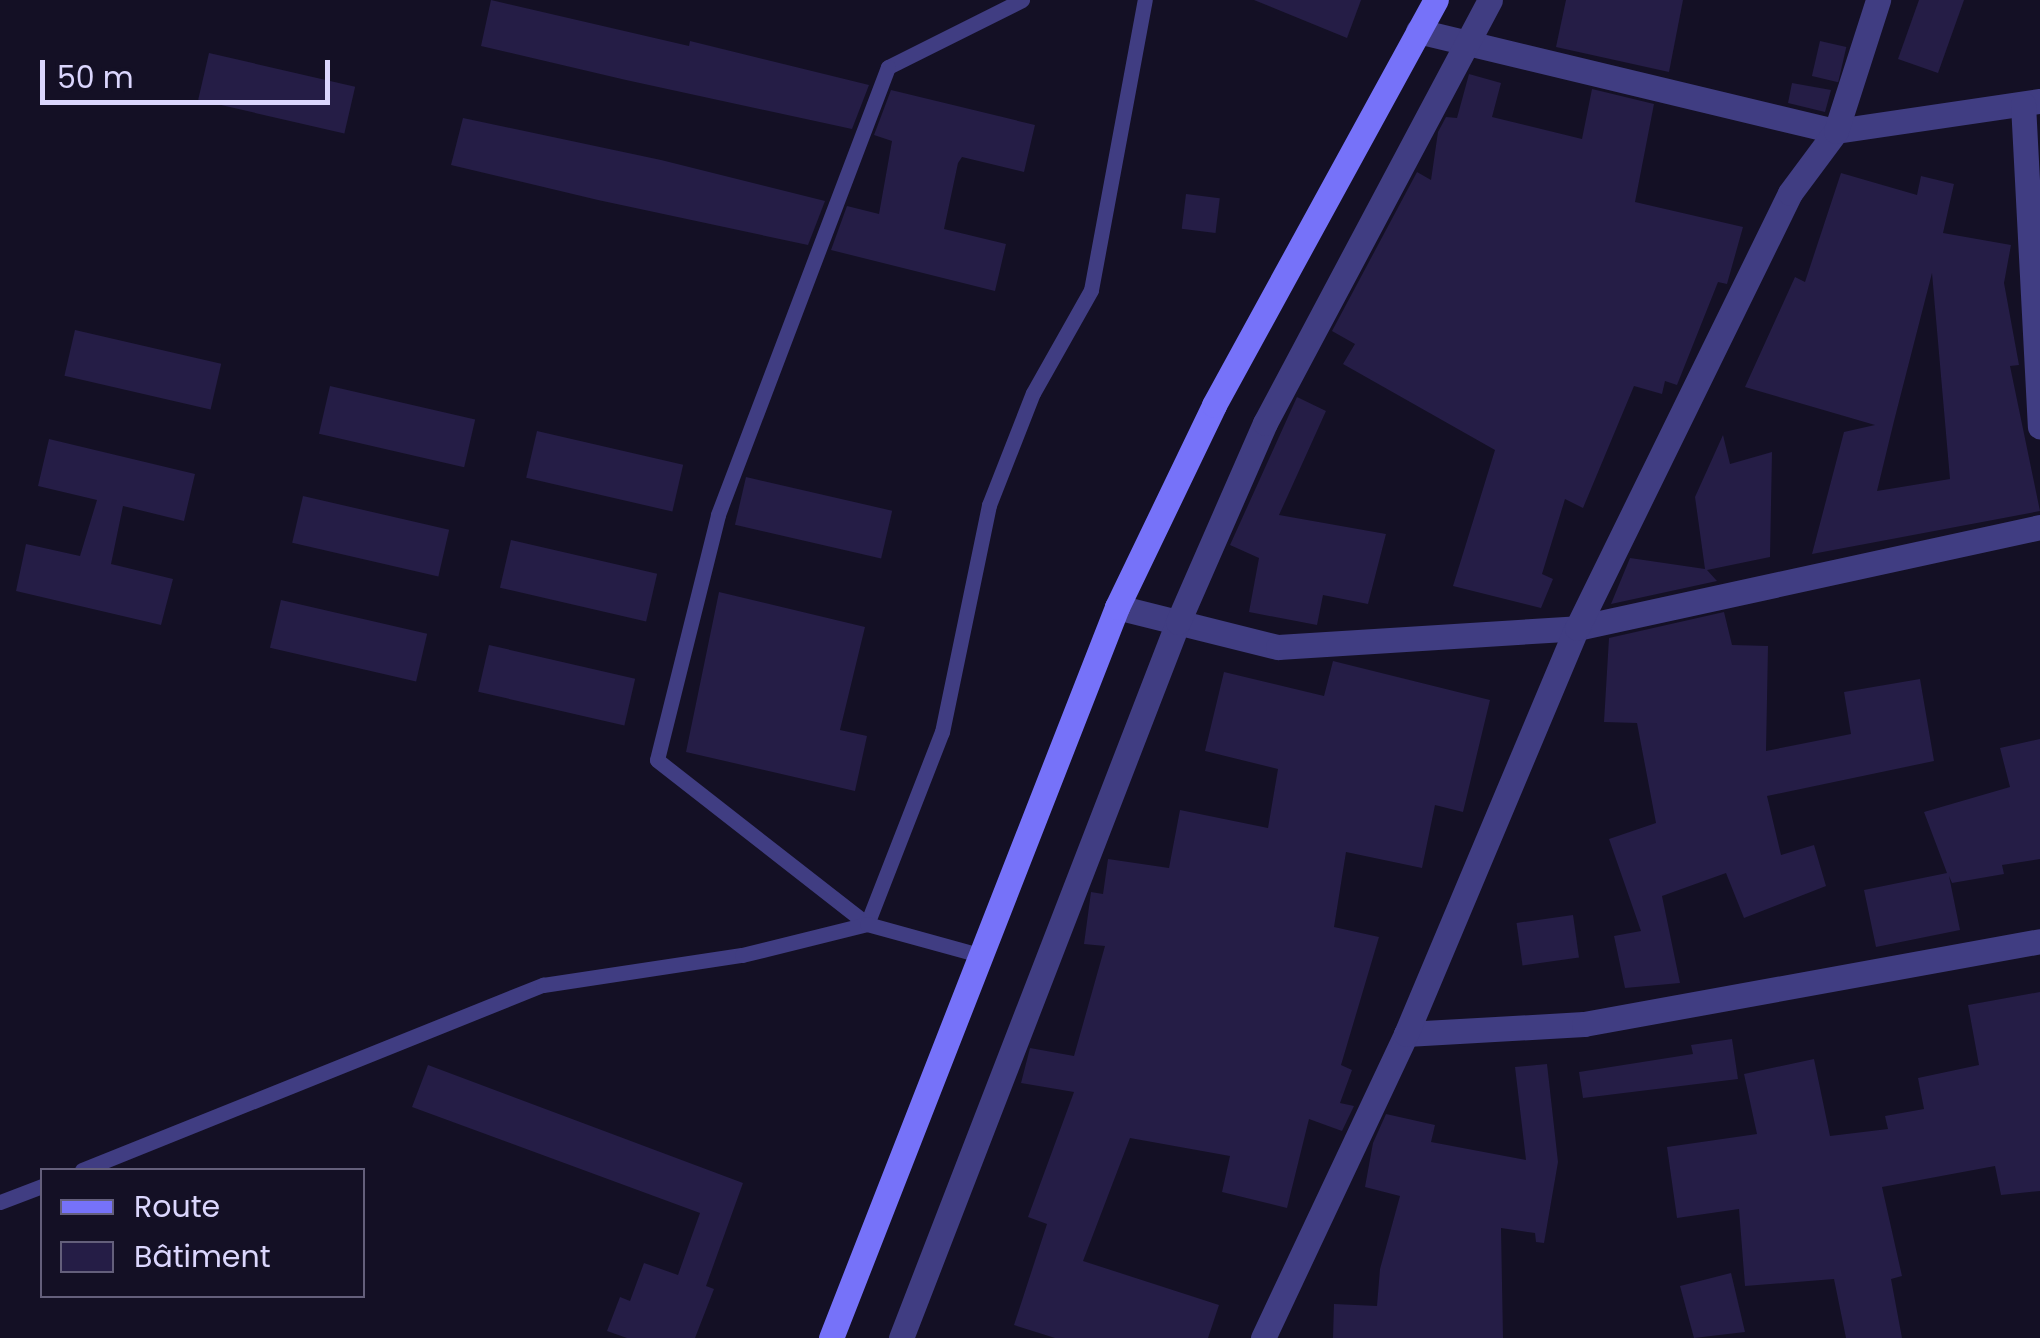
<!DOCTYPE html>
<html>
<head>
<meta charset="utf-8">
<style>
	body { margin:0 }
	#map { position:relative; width:2040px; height:1338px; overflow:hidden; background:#141025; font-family:Poppins,sans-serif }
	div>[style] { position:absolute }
	.building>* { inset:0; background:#251d46; transform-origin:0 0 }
	.service>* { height:15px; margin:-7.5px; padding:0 7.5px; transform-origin:7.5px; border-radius:7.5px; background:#403d82 }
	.minor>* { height:25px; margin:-12.5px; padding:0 12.5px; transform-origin:12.5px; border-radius:12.5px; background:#403d82 }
	.secondary>* { height:25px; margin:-12.5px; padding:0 12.5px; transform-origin:12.5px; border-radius:12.5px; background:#7672f9 }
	span { translate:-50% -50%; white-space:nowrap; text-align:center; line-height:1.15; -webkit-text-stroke:8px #141025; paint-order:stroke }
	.legend { position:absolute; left:40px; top:1168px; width:325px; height:130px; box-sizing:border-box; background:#141025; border:2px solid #645f7b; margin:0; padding:12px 18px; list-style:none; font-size:30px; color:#dbd6fd }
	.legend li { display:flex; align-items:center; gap:20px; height:50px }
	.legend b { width:50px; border:2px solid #645f7b }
	.scale { position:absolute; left:40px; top:60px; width:290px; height:45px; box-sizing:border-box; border:5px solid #dbd6fd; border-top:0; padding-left:12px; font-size:30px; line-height:35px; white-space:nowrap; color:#dbd6fd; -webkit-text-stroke:8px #141025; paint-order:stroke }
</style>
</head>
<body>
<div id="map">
	<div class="building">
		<div style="clip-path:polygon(491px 0,689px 46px,690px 41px,869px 85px,852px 129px,626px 80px,481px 46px)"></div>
		<div style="clip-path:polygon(1254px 0,1361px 0,1347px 38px)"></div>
		<div style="clip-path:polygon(1566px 0,1683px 0,1669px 72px,1556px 47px)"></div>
		<div style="clip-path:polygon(1919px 0,1964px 0,1938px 73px,1898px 59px)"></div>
		<div style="left:1820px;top:41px;width:27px;height:36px;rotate:13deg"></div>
		<div style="left:209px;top:53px;width:150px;height:48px;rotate:13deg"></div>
		<div style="clip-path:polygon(1469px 74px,1501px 83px,1492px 117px,1582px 139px,1592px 89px,1654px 104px,1635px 202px,1743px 227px,1727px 284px,1718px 282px,1677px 385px,1665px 381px,1662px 394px,1634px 386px,1583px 508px,1565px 499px,1542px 574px,1553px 579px,1541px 608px,1453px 586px,1495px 450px,1343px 364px,1355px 344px,1332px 331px,1417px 172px,1431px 180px,1438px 132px,1446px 117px,1457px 118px)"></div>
		<div style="clip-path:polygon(1792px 83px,1831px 90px,1825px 112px,1788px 103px)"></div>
		<div style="clip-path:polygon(891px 90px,1035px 125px,1024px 172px,962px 157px,958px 163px,944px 229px,1006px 244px,995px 291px,831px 250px,847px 206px,879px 214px,892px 141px,874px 135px)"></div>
		<div style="clip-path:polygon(463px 118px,661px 160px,825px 201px,808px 245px,598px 200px,451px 165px)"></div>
		<div style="clip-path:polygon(evenodd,1841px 173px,1917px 195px,1921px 176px,1954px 184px,1943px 233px,2011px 245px,2004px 283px,2019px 365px,2010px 366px,2040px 511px,1812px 554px,1844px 432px,1875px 425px,1745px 387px,1795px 277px,1805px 282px,1841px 173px,1932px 273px,1950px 479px,1877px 491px,1894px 421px,1932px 273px)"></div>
		<div style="left:1186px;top:194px;width:34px;height:35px;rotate:7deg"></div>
		<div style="left:75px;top:330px;width:150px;height:47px;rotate:13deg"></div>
		<div style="left:330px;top:386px;width:149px;height:49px;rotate:13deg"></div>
		<div style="clip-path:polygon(1297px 397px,1326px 411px,1279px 515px,1386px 534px,1368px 604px,1323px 595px,1317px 625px,1249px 612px,1259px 558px,1230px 545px)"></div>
		<div style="left:537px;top:431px;width:150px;height:48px;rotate:13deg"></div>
		<div style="clip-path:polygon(1723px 435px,1730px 464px,1772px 452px,1770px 557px,1707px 570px,1717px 581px,1611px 604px,1630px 558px,1705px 569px,1695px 497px)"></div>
		<div style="clip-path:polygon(49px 439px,195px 474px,184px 521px,123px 506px,111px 564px,173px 579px,161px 625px,16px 591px,26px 544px,80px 556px,97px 500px,38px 486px)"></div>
		<div style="left:746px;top:477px;width:150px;height:49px;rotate:13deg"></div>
		<div style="left:303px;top:496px;width:150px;height:48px;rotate:13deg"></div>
		<div style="left:511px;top:540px;width:150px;height:49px;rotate:13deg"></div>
		<div style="clip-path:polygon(719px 592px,865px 627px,840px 730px,867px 736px,855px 791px,686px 752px)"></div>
		<div style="left:281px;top:600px;width:150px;height:49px;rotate:13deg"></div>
		<div style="clip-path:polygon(1724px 612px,1732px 645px,1768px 646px,1766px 751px,1851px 734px,1844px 692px,1920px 679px,1934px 761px,1767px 796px,1781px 855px,1814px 845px,1826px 886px,1744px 918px,1726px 873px,1662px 896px,1680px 983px,1625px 988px,1614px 936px,1641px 931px,1609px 839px,1656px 823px,1637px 723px,1604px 722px,1609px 638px)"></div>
		<div style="left:489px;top:645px;width:150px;height:48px;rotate:13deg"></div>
		<div style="clip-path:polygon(1333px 661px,1490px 700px,1463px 812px,1435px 805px,1422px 868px,1346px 852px,1334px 927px,1379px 937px,1341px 1065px,1352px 1070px,1340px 1103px,1354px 1106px,1342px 1131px,1309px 1119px,1287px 1208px,1222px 1192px,1230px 1156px,1130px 1138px,1083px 1261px,1219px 1305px,1208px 1338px,1055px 1338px,1014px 1325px,1047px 1224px,1028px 1217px,1074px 1092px,1021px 1083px,1030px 1048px,1074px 1056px,1105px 946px,1084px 944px,1091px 892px,1103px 894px,1108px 859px,1169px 868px,1180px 810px,1268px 828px,1278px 769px,1205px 751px,1224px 672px,1324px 696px)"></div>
		<div style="clip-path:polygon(2040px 739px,2040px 859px,2002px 865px,2004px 874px,1952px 883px,1949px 876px,1960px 930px,1876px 947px,1864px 890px,1947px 873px,1924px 812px,2010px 787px,2000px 748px)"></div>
		<div style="left:1573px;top:915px;width:43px;height:57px;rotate:82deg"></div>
		<div style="clip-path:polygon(2040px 992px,2040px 1191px,2001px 1195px,1995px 1166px,1882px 1187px,1902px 1276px,1891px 1279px,1902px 1338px,1846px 1338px,1834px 1279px,1745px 1286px,1739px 1209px,1677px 1218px,1667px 1147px,1757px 1134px,1744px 1074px,1814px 1059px,1830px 1136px,1888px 1129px,1885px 1116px,1924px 1109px,1918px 1078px,1979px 1065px,1968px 1005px)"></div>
		<div style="clip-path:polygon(1732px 1039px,1738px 1079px,1583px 1098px,1579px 1072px,1693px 1054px,1691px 1045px)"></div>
		<div style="clip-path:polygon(1547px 1064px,1558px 1162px,1544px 1243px,1536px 1242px,1535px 1233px,1501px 1228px,1503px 1338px,1333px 1338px,1334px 1304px,1377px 1306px,1380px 1269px,1400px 1196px,1365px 1187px,1373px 1143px,1386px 1114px,1435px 1125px,1431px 1142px,1526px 1160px,1515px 1067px)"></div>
		<div style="clip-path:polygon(428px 1065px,743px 1183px,706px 1286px,714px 1289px,695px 1338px,627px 1338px,607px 1331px,620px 1297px,630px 1301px,644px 1263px,678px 1275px,700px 1213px,412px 1107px)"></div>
		<div style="clip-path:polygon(1731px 1273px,1745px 1332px,1694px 1338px,1680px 1286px)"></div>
	</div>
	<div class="service">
		<div style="left:1022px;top:0;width:150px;rotate:153.4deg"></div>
		<div style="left:888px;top:67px;width:479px;rotate:110.8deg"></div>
		<div style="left:718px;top:515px;width:252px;rotate:104deg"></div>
		<div style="left:657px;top:760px;width:266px;rotate:38deg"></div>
		<div style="left:867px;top:924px;width:206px;rotate:-68.7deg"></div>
		<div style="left:942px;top:732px;width:232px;rotate:-78.3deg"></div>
		<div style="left:989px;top:505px;width:120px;rotate:-68.6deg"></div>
		<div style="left:1033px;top:393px;width:118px;rotate:-60.6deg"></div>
		<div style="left:1091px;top:290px;width:295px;rotate:-79.5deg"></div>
		<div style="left:82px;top:1170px;width:497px;rotate:-21.9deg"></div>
		<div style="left:543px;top:985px;width:201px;rotate:-8.6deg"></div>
		<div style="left:742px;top:955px;width:129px;rotate:-13.9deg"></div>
		<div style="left:867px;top:924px;width:120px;rotate:15.4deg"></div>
		<div style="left:0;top:1202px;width:45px;rotate:-20.9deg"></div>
	</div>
	<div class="minor">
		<div style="left:1418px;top:31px;width:430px;rotate:13.5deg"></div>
		<div style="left:1836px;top:131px;width:206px;rotate:-8.4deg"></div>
		<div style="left:2023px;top:104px;width:323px;rotate:87deg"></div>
		<div style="left:1117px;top:607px;width:166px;rotate:14deg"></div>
		<div style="left:1278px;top:647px;width:300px;rotate:-3.6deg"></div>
		<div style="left:1577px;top:628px;width:474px;rotate:-12.3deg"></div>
		<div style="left:1406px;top:1034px;width:178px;rotate:-3.2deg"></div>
		<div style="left:1584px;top:1024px;width:463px;rotate:-10.3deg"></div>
		<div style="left:901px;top:1338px;width:768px;rotate:-68.85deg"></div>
		<div style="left:1178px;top:622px;width:217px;rotate:-66.4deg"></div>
		<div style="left:1265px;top:423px;width:479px;rotate:-62deg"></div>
		<div style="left:1263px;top:1338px;width:336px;rotate:-64.8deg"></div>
		<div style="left:1406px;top:1034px;width:441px;rotate:-67.2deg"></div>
		<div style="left:1577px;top:628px;width:484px;rotate:-63.9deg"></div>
		<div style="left:1790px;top:193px;width:77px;rotate:-53.4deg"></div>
		<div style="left:1836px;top:131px;width:138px;rotate:-72.2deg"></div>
	</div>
	<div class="secondary">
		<div style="left:831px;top:1338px;width:785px;rotate:-68.63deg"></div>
		<div style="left:1117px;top:607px;width:224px;rotate:-64.3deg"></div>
		<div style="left:1214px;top:405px;width:462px;rotate:-61.3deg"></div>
	</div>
	<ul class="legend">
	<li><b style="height:12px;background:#7672f9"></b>Route</li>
	<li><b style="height:28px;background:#251d46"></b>Bâtiment</li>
	</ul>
	<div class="scale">50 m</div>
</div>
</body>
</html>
